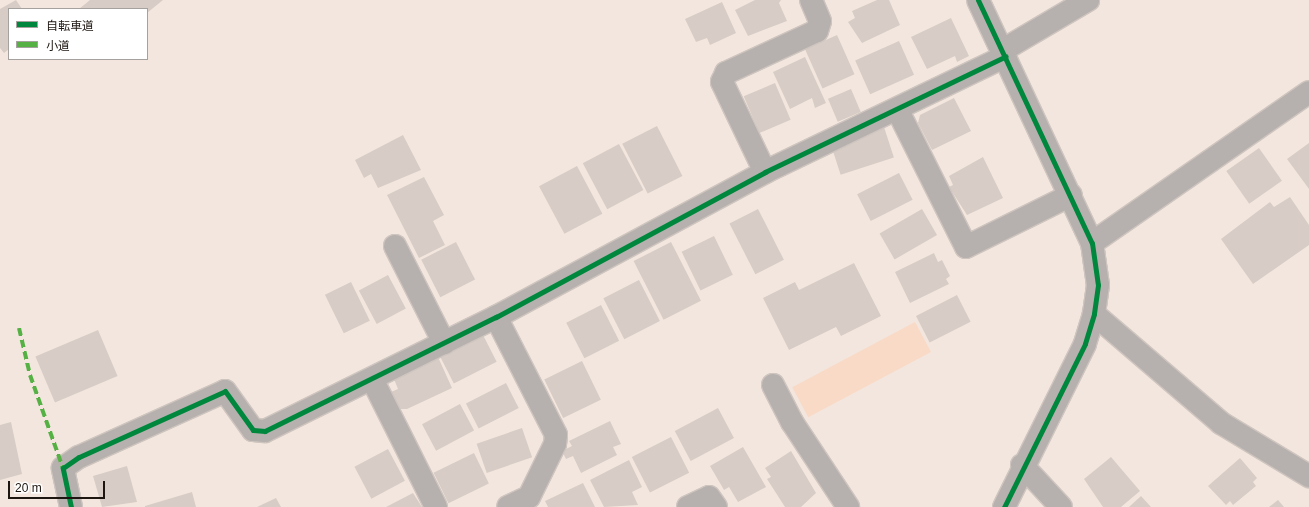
<!DOCTYPE html>
<html>
<head>
<meta charset="utf-8">
<style>
	body { margin:0 }
	#map { position:relative; width:1309px; height:507px; overflow:hidden; background:#f3e6de; font-family:Helvetica,"Noto Sans JP",sans-serif }
	div>[style] { position:absolute }
	.green>* { inset:0; background:#f8dac6; transform-origin:0 0 }
	.building>* { inset:0; background:#d7cdc6; transform-origin:0 0 }
	.roads { filter:drop-shadow(1px 0 #cfc5bf) drop-shadow(-1px 0 #cfc5bf) drop-shadow(0 1px #cfc5bf) drop-shadow(0 -1px #cfc5bf) }
	.minor>* { height:22px; margin:-11px; padding:0 11px; transform-origin:11px; border-radius:11px; background:#b6b1ae }
	.quiet>* { height:4px; margin-top:-2px; transform-origin:0; background:repeating-linear-gradient(90deg,#55b144 0 8px,transparent 0 12px) }
	.cycleway>* { height:5px; margin:-2.5px; padding:0 2.5px; transform-origin:2.5px; border-radius:2.5px; background:#00873e }
	span { translate:-50% -50%; white-space:nowrap; text-align:center; line-height:1.15; -webkit-text-stroke:3px #fff; paint-order:stroke }
	.legend { position:absolute; left:8px; top:8px; width:140px; height:52px; box-sizing:border-box; background:#fff; border:1px solid #a5a19f; margin:0; padding:5px 7px; list-style:none; font-size:12px; color:#1d1510 }
	.legend li { display:flex; align-items:center; gap:8px; height:20px }
	.legend b { width:20px; border:1px solid #a5a19f }
	.scale { position:absolute; left:8px; top:481px; width:97px; height:18px; box-sizing:border-box; border:2px solid #1d1510; border-top:0; padding-left:5px; font-size:12px; line-height:14px; white-space:nowrap; color:#1d1510; -webkit-text-stroke:3px #fff; paint-order:stroke }
</style>
</head>
<body>
<div id="map">
	<div class="green">
		<div style="left:915px;top:322px;width:34px;height:139px;rotate:62deg"></div>
	</div>
	<div class="building">
		<div style="clip-path:polygon(16px 0,22px 9px,9px 9px,9px 49px,4px 53px,0 48px,0 9px)"></div>
		<div style="clip-path:polygon(90px 0,163px 0,147px 13px,147px 9px,79px 9px)"></div>
		<div style="clip-path:polygon(755px 0,781px 0,779px 3px,787px 21px,748px 36px,735px 10px)"></div>
		<div style="clip-path:polygon(877px 0,889px 0,900px 25px,862px 43px,848px 22px,855px 18px,852px 11px)"></div>
		<div style="clip-path:polygon(722px 2px,736px 33px,710px 45px,707px 38px,696px 42px,685px 19px)"></div>
		<div style="clip-path:polygon(951px 18px,969px 56px,957px 62px,955px 56px,927px 69px,911px 37px)"></div>
		<div style="left:837px;top:35px;width:43px;height:35px;rotate:66deg"></div>
		<div style="left:899px;top:41px;width:37px;height:48px;rotate:66deg"></div>
		<div style="clip-path:polygon(805px 57px,826px 103px,815px 108px,812px 98px,790px 109px,773px 72px)"></div>
		<div style="left:775px;top:83px;width:40px;height:34px;rotate:67deg"></div>
		<div style="left:851px;top:89px;width:25px;height:25px;rotate:67deg"></div>
		<div style="clip-path:polygon(954px 98px,971px 131px,932px 150px,918px 123px,920px 115px)"></div>
		<div style="left:657px;top:126px;width:56px;height:39px;rotate:63deg"></div>
		<div style="left:884px;top:127px;width:32px;height:56px;rotate:72deg"></div>
		<div style="clip-path:polygon(403px 135px,421px 170px,378px 188px,371px 174px,364px 178px,355px 160px)"></div>
		<div style="clip-path:polygon(1309px 143px,1309px 189px,1287px 159px)"></div>
		<div style="left:619px;top:144px;width:52px;height:41px;rotate:62deg"></div>
		<div style="left:1259px;top:148px;width:40px;height:40px;rotate:55deg"></div>
		<div style="clip-path:polygon(983px 157px,1003px 198px,967px 215px,949px 187px,953px 185px,949px 176px)"></div>
		<div style="left:577px;top:166px;width:54px;height:43px;rotate:62deg"></div>
		<div style="left:899px;top:173px;width:30px;height:47px;rotate:63deg"></div>
		<div style="clip-path:polygon(424px 177px,444px 215px,433px 221px,445px 245px,419px 258px,387px 195px)"></div>
		<div style="clip-path:polygon(1290px 197px,1309px 225px,1309px 245px,1253px 284px,1221px 239px,1270px 202px,1274px 207px)"></div>
		<div style="left:758px;top:209px;width:57px;height:32px;rotate:63deg"></div>
		<div style="left:922px;top:209px;width:30px;height:49px;rotate:60deg"></div>
		<div style="left:714px;top:236px;width:43px;height:36px;rotate:64deg"></div>
		<div style="left:456px;top:242px;width:42px;height:39px;rotate:63deg"></div>
		<div style="left:671px;top:242px;width:66px;height:42px;rotate:63deg"></div>
		<div style="clip-path:polygon(934px 253px,938px 262px,942px 260px,950px 276px,946px 279px,949px 284px,910px 303px,895px 272px)"></div>
		<div style="clip-path:polygon(854px 263px,881px 316px,841px 336px,836px 327px,789px 350px,763px 298px,795px 282px,799px 290px)"></div>
		<div style="left:388px;top:275px;width:38px;height:33px;rotate:62deg"></div>
		<div style="left:639px;top:280px;width:46px;height:40px;rotate:63deg"></div>
		<div style="left:351px;top:282px;width:43px;height:29px;rotate:64deg"></div>
		<div style="left:957px;top:295px;width:30px;height:46px;rotate:63deg"></div>
		<div style="left:601px;top:305px;width:40px;height:39px;rotate:63deg"></div>
		<div style="left:98px;top:330px;width:50px;height:68px;rotate:67deg"></div>
		<div style="left:483px;top:335px;width:30px;height:48px;rotate:63deg"></div>
		<div style="clip-path:polygon(438px 357px,452px 388px,407px 409px,400px 409px,391px 392px,398px 389px,394px 379px)"></div>
		<div style="left:582px;top:361px;width:43px;height:42px;rotate:64deg"></div>
		<div style="left:506px;top:383px;width:28px;height:45px;rotate:63deg"></div>
		<div style="left:460px;top:404px;width:30px;height:43px;rotate:62deg"></div>
		<div style="left:718px;top:408px;width:34px;height:49px;rotate:62deg"></div>
		<div style="clip-path:polygon(610px 421px,621px 444px,613px 447px,617px 455px,581px 473px,573px 456px,566px 459px,562px 451px,572px 446px,569px 441px)"></div>
		<div style="clip-path:polygon(11px 422px,22px 474px,0 480px,0 425px)"></div>
		<div style="left:522px;top:428px;width:31px;height:48px;rotate:71deg"></div>
		<div style="left:671px;top:437px;width:40px;height:44px;rotate:63deg"></div>
		<div style="clip-path:polygon(743px 447px,766px 487px,738px 502px,729px 487px,724px 490px,710px 466px)"></div>
		<div style="left:388px;top:449px;width:36px;height:38px;rotate:62deg"></div>
		<div style="clip-path:polygon(791px 451px,816px 493px,801px 507px,785px 507px,767px 479px,771px 477px,765px 468px)"></div>
		<div style="left:474px;top:453px;width:34px;height:45px;rotate:64deg"></div>
		<div style="clip-path:polygon(1111px 457px,1140px 491px,1121px 507px,1103px 507px,1084px 479px)"></div>
		<div style="clip-path:polygon(1240px 458px,1257px 478px,1253px 482px,1256px 486px,1233px 505px,1230px 501px,1226px 505px,1208px 486px)"></div>
		<div style="clip-path:polygon(629px 460px,642px 487px,632px 492px,638px 505px,604px 507px,590px 480px)"></div>
		<div style="clip-path:polygon(127px 466px,137px 502px,102px 507px,93px 476px)"></div>
		<div style="clip-path:polygon(583px 483px,595px 507px,548px 507px,545px 501px)"></div>
		<div style="clip-path:polygon(192px 492px,196px 507px,145px 507px,145px 506px)"></div>
		<div style="clip-path:polygon(413px 493px,422px 507px,386px 507px)"></div>
		<div style="clip-path:polygon(1141px 496px,1151px 507px,1129px 507px)"></div>
		<div style="clip-path:polygon(276px 498px,281px 507px,257px 507px)"></div>
		<div style="clip-path:polygon(1278px 500px,1284px 507px,1269px 507px)"></div>
	</div>
	<div class="roads">
		<div class="minor">
			<div style="left:978px;top:0;width:268px;rotate:64.9deg"></div>
			<div style="left:1092px;top:243px;width:42px;rotate:81.9deg"></div>
			<div style="left:1098px;top:285px;width:29px;rotate:98deg"></div>
			<div style="left:1094px;top:314px;width:31px;rotate:107deg"></div>
			<div style="left:1085px;top:344px;width:182px;rotate:116.4deg"></div>
			<div style="left:1003px;top:50px;width:99px;rotate:-30.5deg"></div>
			<div style="left:897px;top:109px;width:154px;rotate:63.4deg"></div>
			<div style="left:966px;top:247px;width:117px;rotate:-26.3deg"></div>
			<div style="left:765px;top:172px;width:100px;rotate:-115.5deg"></div>
			<div style="left:722px;top:82px;width:10px;rotate:-66deg"></div>
			<div style="left:726px;top:73px;width:100px;rotate:-24.8deg"></div>
			<div style="left:817px;top:31px;width:10px;rotate:-73deg"></div>
			<div style="left:820px;top:21px;width:23px;rotate:-113deg"></div>
			<div style="left:1092px;top:243px;width:264px;rotate:-34.8deg"></div>
			<div style="left:395px;top:246px;width:109px;rotate:63.2deg"></div>
			<div style="left:1094px;top:314px;width:167px;rotate:40.6deg"></div>
			<div style="left:1221px;top:423px;width:103px;rotate:31.1deg"></div>
			<div style="left:496px;top:317px;width:132px;rotate:63deg"></div>
			<div style="left:556px;top:435px;width:9px;rotate:96deg"></div>
			<div style="left:555px;top:444px;width:59px;rotate:116.1deg"></div>
			<div style="left:529px;top:497px;width:23px;rotate:155deg"></div>
			<div style="left:372px;top:379px;width:143px;rotate:63.4deg"></div>
			<div style="left:773px;top:385px;width:42px;rotate:62.8deg"></div>
			<div style="left:792px;top:422px;width:102px;rotate:56.6deg"></div>
			<div style="left:1022px;top:465px;width:57px;rotate:47.1deg"></div>
			<div style="left:71px;top:507px;width:40px;rotate:-102deg"></div>
			<div style="left:63px;top:468px;width:19px;rotate:-35deg"></div>
			<div style="left:79px;top:457px;width:160px;rotate:-24.3deg"></div>
			<div style="left:225px;top:391px;width:48px;rotate:54.3deg"></div>
			<div style="left:253px;top:430px;width:12px;rotate:5deg"></div>
			<div style="left:265px;top:431px;width:258px;rotate:-26.3deg"></div>
			<div style="left:496px;top:317px;width:306px;rotate:-28.3deg"></div>
			<div style="left:765px;top:172px;width:267px;rotate:-25.7deg"></div>
			<div style="left:688px;top:507px;width:23px;rotate:-25deg"></div>
			<div style="left:709px;top:497px;width:12px;rotate:55deg"></div>
		</div>
	</div>
	<div class="quiet">
		<div style="left:19px;top:328px;width:48px;rotate:76.8deg"></div>
		<div style="left:30px;top:375px;width:99px;rotate:70.5deg"></div>
	</div>
	<div class="cycleway">
		<div style="left:978px;top:0;width:268px;rotate:64.9deg"></div>
		<div style="left:1092px;top:243px;width:42px;rotate:81.9deg"></div>
		<div style="left:1098px;top:285px;width:29px;rotate:98deg"></div>
		<div style="left:1094px;top:314px;width:31px;rotate:107deg"></div>
		<div style="left:1085px;top:344px;width:182px;rotate:116.4deg"></div>
		<div style="left:71px;top:507px;width:40px;rotate:-102deg"></div>
		<div style="left:63px;top:468px;width:19px;rotate:-35deg"></div>
		<div style="left:79px;top:457px;width:160px;rotate:-24.3deg"></div>
		<div style="left:225px;top:391px;width:48px;rotate:54.3deg"></div>
		<div style="left:253px;top:430px;width:12px;rotate:5deg"></div>
		<div style="left:265px;top:431px;width:258px;rotate:-26.3deg"></div>
		<div style="left:496px;top:317px;width:306px;rotate:-28.3deg"></div>
		<div style="left:765px;top:172px;width:267px;rotate:-25.7deg"></div>
	</div>
	<ul class="legend">
	<li><b style="height:5px;background:#00873e"></b>自転車道</li>
	<li><b style="height:5px;background:#55b144"></b>小道</li>
	</ul>
	<div class="scale">20 m</div>
</div>
</body>
</html>
